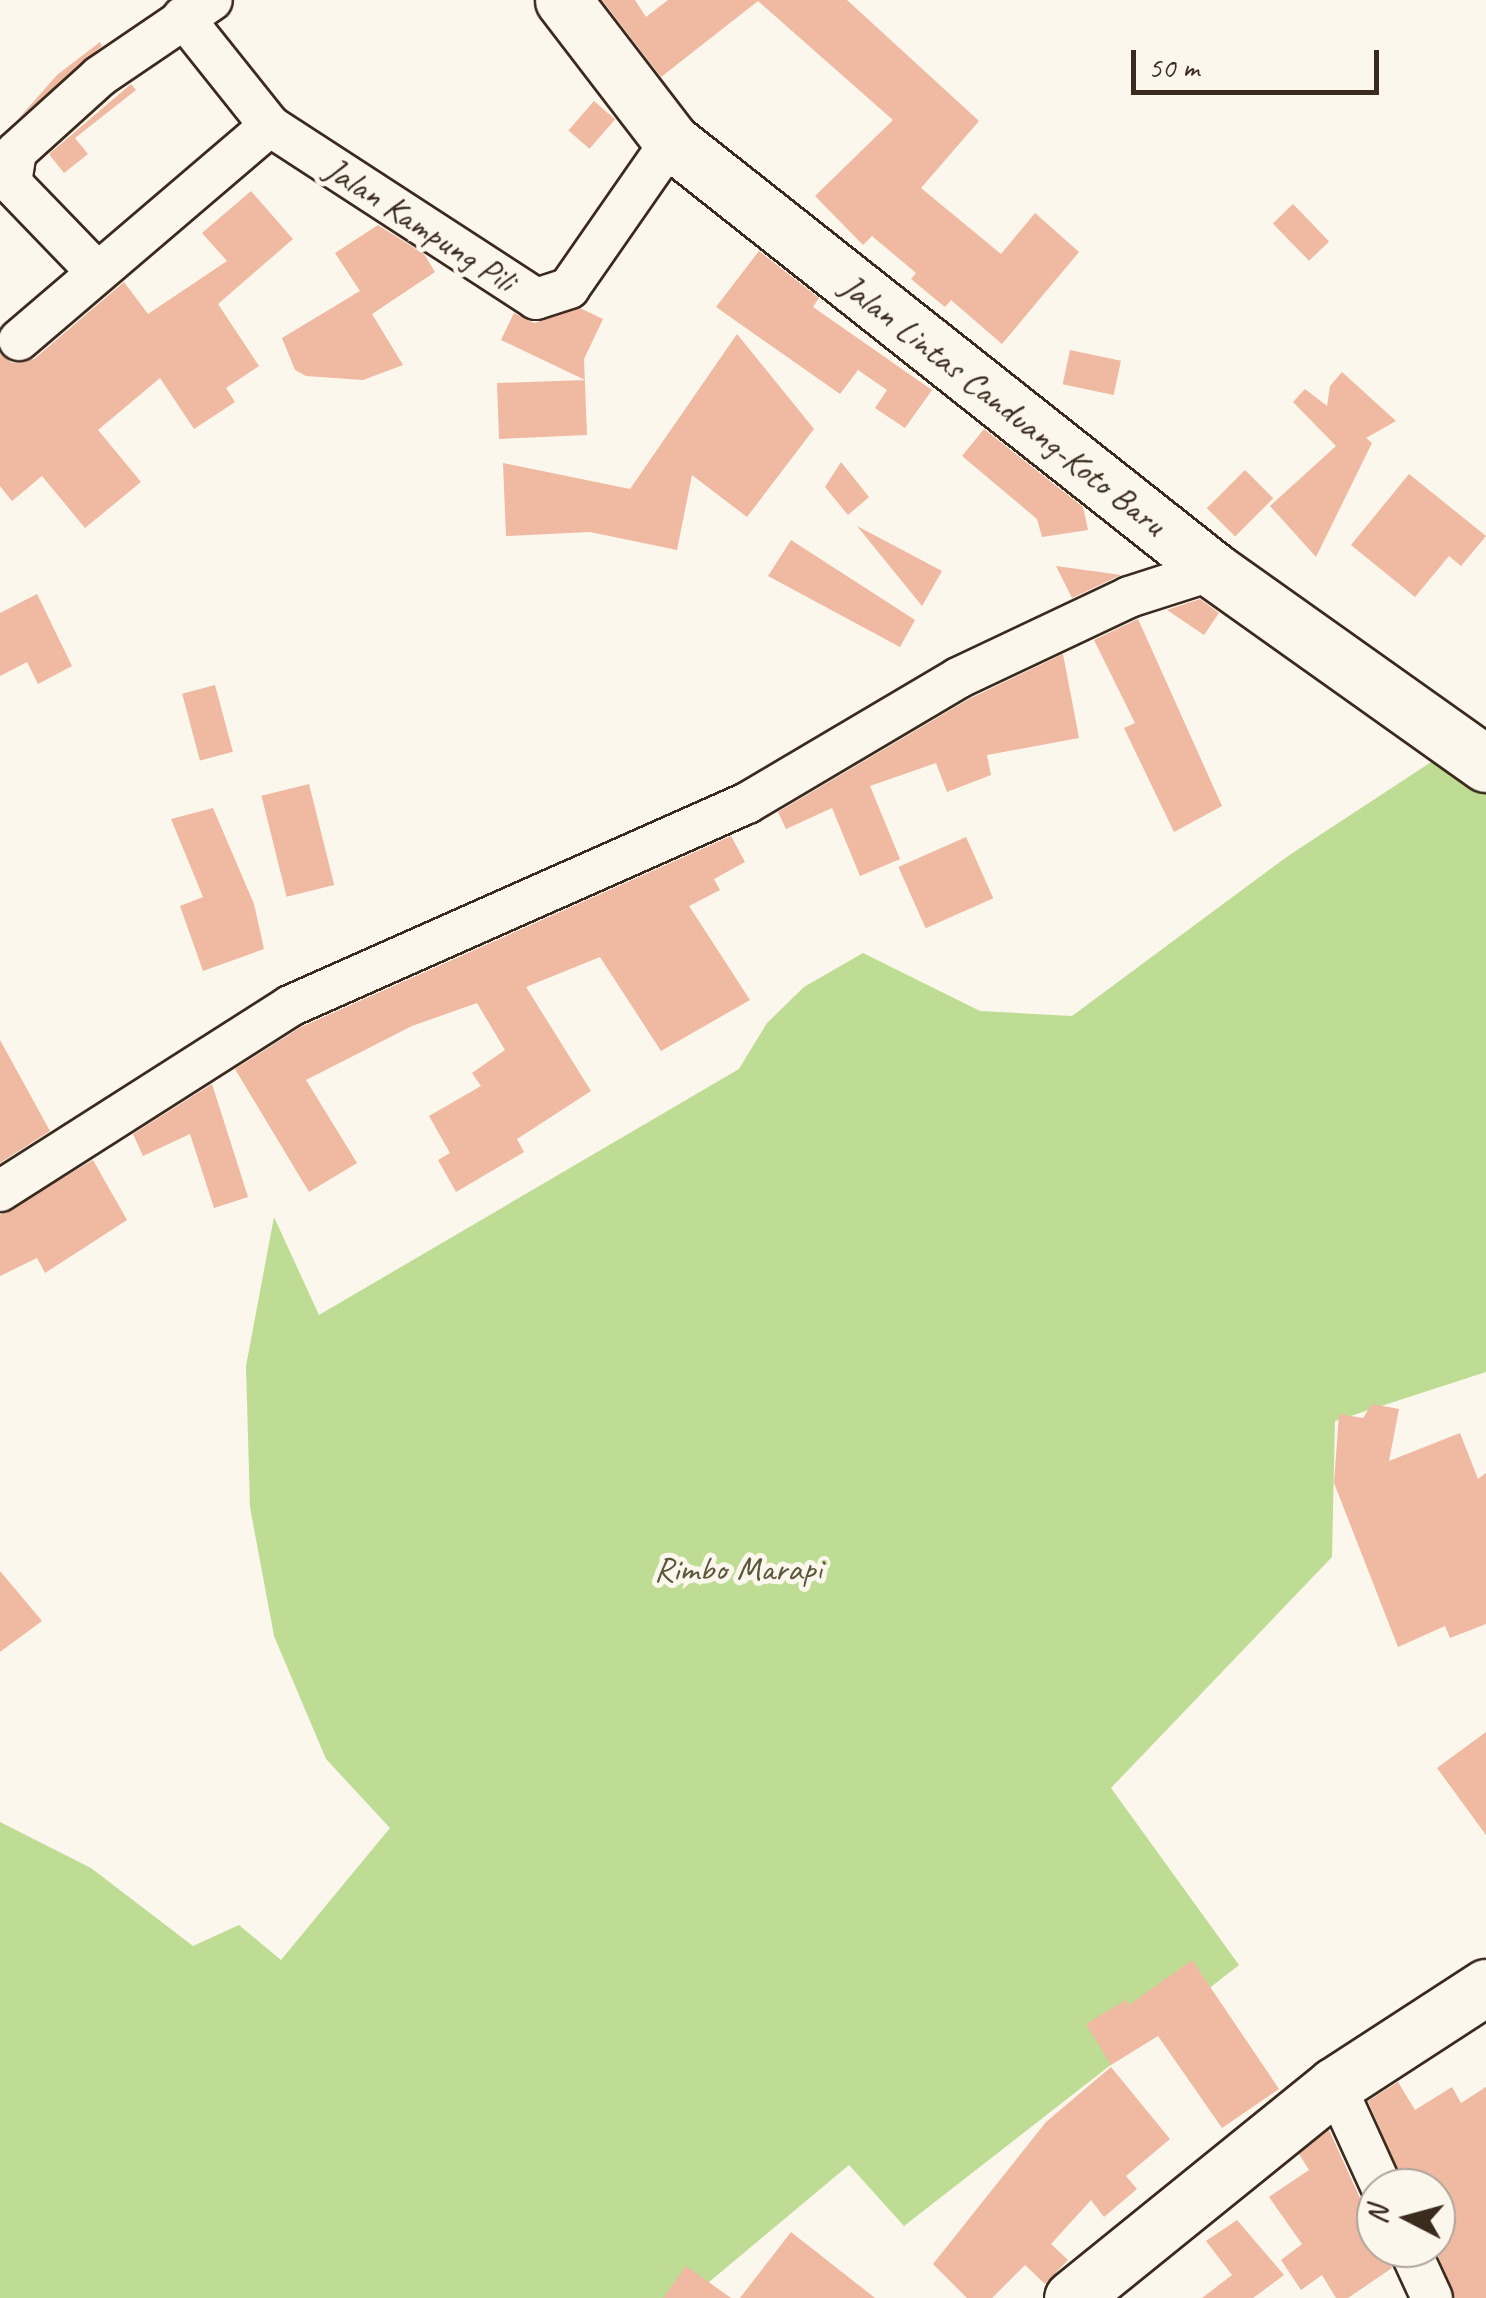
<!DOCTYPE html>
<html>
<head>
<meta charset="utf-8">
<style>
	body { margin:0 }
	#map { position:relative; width:1486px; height:2298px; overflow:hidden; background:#fbf7ec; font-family:Caveat,sans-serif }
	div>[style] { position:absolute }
	.green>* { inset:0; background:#bedc94 }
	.building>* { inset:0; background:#efb9a2; transform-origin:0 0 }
	.roads { filter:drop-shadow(2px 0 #3b2a1e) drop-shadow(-2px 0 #3b2a1e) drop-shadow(0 2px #3b2a1e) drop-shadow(0 -2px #3b2a1e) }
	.minor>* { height:40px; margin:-20px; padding:0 20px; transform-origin:20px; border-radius:20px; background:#fbf7ec }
	.secondary>* { height:55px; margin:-27.5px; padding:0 27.5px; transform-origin:27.5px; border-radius:27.5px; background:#fbf7ec }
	span { translate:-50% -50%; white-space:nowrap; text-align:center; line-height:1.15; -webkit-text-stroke:10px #fbf7ec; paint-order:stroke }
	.street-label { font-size:35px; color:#3b2a1e }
	.park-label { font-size:35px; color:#5c563c }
	.north { position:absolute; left:1356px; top:2168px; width:100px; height:100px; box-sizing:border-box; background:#fbf7ec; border:2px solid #aea59a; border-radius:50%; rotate:276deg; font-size:28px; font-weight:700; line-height:40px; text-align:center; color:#3b2a1e }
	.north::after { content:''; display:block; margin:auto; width:35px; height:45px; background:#3b2a1e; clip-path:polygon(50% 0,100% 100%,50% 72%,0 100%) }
	.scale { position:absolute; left:1131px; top:50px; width:248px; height:45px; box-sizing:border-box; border:5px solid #3b2a1e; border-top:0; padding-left:12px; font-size:30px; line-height:35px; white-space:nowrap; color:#3b2a1e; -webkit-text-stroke:8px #fbf7ec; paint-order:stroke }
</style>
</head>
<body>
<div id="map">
	<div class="green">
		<div style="clip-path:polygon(1486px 726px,1486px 1372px,1335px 1421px,1332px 1557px,1111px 1788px,1239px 1965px,904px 2226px,849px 2165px,690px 2298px,0 2298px,0 1822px,91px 1868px,193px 1946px,239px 1925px,281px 1960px,390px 1828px,326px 1759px,274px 1636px,250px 1507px,246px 1366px,274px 1217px,319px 1315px,739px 1069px,767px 1023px,804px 987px,863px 953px,980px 1011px,1072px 1016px,1288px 856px)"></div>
	</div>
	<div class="building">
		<div style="clip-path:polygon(602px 0,635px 0,646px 17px,668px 0,847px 0,979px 121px,921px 188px,1001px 254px,1035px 213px,1079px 252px,1002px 344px,951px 300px,945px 307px,911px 279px,916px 273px,872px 236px,863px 245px,815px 196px,893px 120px,758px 1px,661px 77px)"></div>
		<div style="clip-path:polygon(100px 42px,102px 46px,19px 118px,57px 75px)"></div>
		<div style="clip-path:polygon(131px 84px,136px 90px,75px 138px,88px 154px,64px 173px,49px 154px)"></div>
		<div style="left:594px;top:101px;width:28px;height:39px;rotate:41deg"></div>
		<div style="clip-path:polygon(251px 191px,293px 239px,218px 304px,259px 366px,226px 388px,235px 402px,194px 429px,160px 378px,98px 430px,141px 482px,85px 528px,42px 476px,12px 501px,0 486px,0 354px,12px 363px,34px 359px,124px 282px,148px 314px,227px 261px,202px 233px)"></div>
		<div style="left:1293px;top:204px;width:52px;height:28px;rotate:46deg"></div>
		<div style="clip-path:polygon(378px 225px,424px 254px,435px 272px,372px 314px,403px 365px,363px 380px,306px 376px,295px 370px,282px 338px,360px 291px,335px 253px)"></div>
		<div style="clip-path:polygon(759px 251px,819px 298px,813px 307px,932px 390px,905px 428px,875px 408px,887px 390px,858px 370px,840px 394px,716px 307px)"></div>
		<div style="clip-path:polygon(580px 308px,603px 319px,584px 359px,587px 435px,499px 439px,497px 383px,585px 380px,501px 340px,514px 313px,534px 323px)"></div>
		<div style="clip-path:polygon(737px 334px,814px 429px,747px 517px,692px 475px,677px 550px,590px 532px,506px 536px,503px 463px,630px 489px)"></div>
		<div style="left:1070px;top:350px;width:52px;height:35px;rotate:12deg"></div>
		<div style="clip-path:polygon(1342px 372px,1396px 421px,1366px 438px,1372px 443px,1316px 557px,1270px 506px,1336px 446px,1293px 402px,1305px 389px,1327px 406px,1330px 386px)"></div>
		<div style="clip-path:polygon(984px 429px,1083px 507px,1088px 530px,1042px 537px,1037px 519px,962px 456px)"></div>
		<div style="clip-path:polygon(841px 462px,869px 497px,848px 515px,825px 487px)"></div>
		<div style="left:1245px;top:470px;width:40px;height:54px;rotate:45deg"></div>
		<div style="clip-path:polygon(1409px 474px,1486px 536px,1461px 566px,1449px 556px,1415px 597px,1351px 545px)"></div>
		<div style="clip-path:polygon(857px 526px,942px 571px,922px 606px)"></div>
		<div style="clip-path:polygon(791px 540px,915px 620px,900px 647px,768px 576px)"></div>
		<div style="clip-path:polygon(1056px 566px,1114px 574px,1121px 575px,1072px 598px)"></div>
		<div style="clip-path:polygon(37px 594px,72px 666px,38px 684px,27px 662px,0 676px,0 613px)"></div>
		<div style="clip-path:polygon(1200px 599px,1219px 613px,1204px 635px,1167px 610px)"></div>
		<div style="clip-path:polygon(1138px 619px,1222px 806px,1174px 832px,1124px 728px,1135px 723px,1094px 640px)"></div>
		<div style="clip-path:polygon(1063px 654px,1079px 738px,987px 755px,991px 775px,947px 792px,936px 763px,870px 786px,900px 859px,860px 876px,832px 808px,786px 829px,778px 812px,969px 699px)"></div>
		<div style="left:215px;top:685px;width:69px;height:34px;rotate:75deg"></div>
		<div style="left:309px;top:784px;width:104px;height:49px;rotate:76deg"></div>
		<div style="clip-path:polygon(213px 808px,254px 904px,264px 949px,203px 971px,180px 906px,203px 897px,171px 819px)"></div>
		<div style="clip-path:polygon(731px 836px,745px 862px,714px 879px,720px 890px,689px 906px,750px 1000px,661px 1051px,600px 957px,526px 987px,591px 1091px,517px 1139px,524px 1152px,456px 1192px,438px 1160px,450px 1153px,429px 1116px,481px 1086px,472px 1073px,505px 1050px,477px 1003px,412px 1026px,306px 1080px,357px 1163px,309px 1192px,235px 1069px,301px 1027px)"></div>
		<div style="left:966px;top:837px;width:67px;height:74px;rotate:66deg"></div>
		<div style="clip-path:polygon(0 1040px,50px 1131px,0 1163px)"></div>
		<div style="clip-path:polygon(212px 1084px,248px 1197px,214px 1208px,190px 1134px,143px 1156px,133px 1134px)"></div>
		<div style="clip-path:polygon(93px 1160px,127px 1220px,45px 1273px,37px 1258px,0 1276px,0 1215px)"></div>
		<div style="clip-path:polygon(1372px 1404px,1399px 1409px,1389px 1461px,1460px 1433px,1478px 1479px,1486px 1473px,1486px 1624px,1450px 1638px,1445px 1626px,1398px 1647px,1334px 1483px,1339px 1414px,1363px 1418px)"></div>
		<div style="clip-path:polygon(0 1571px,42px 1621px,0 1652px)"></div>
		<div style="clip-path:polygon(1486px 1732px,1486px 1835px,1437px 1768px)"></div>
		<div style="clip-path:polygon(1192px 1960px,1279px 2089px,1222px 2128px,1158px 2036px,1111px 2065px,1086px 2024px,1126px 2000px,1129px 2005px)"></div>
		<div style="clip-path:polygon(1111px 2067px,1170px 2139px,1126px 2176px,1137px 2189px,1104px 2217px,1091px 2200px,1051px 2244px,1068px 2260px,1045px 2284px,1025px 2265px,992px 2298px,967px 2298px,933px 2264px,1046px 2122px)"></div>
		<div style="clip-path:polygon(1398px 2082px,1415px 2110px,1452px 2087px,1461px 2103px,1486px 2087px,1486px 2298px,1455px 2298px,1435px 2248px,1436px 2188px,1405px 2188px,1368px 2101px)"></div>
		<div style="clip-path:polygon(1329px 2130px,1360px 2198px,1376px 2210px,1376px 2248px,1386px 2248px,1392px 2268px,1348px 2298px,1336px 2298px,1322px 2275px,1301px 2290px,1281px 2260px,1302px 2244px,1269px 2197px,1309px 2170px,1299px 2154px)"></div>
		<div style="clip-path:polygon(1237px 2220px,1284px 2275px,1253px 2298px,1202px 2298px,1232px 2275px,1206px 2241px)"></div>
		<div style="clip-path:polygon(791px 2232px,875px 2298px,740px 2298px)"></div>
		<div style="clip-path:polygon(686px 2266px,731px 2298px,663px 2298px)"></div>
	</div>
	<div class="roads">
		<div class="minor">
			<div style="left:183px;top:17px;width:139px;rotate:51.4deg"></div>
			<div style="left:270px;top:126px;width:317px;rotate:33deg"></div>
			<div style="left:536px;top:299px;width:35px;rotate:-18deg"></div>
			<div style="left:569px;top:288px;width:179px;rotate:-55.2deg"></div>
			<div style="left:95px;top:270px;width:121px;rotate:-134deg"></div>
			<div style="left:11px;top:183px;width:31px;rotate:-81deg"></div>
			<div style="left:16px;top:152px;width:113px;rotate:-42.1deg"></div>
			<div style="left:100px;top:76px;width:135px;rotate:-34.2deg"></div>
			<div style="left:19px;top:340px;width:330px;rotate:-40.5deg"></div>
			<div style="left:0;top:1191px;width:344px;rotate:-32.5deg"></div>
			<div style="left:290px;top:1006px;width:500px;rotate:-23.95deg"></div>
			<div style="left:747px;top:803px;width:245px;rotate:-30.6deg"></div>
			<div style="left:958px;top:678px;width:189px;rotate:-25.3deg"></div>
			<div style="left:1129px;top:597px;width:88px;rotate:-17.8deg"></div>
			<div style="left:1335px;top:2085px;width:113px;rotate:65.5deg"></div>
			<div style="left:1409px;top:2248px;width:55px;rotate:65.3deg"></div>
		</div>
		<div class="secondary">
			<div style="left:563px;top:0;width:178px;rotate:52.5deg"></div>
			<div style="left:671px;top:141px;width:691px;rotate:38.36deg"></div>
			<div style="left:1213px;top:570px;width:335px;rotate:35.4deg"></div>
			<div style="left:1072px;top:2298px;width:338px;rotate:-39deg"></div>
			<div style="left:1335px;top:2085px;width:180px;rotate:-33deg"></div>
		</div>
	</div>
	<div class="street-label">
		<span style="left:420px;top:225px;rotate:33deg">Jalan Kampung Pili</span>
		<span style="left:1003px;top:405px;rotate:38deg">Jalan Lintas Canduang-Koto Baru</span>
	</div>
	<div class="park-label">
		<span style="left:738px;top:1569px">Rimbo Marapi</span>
	</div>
	<div class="north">N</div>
	<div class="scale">50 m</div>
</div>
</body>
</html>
